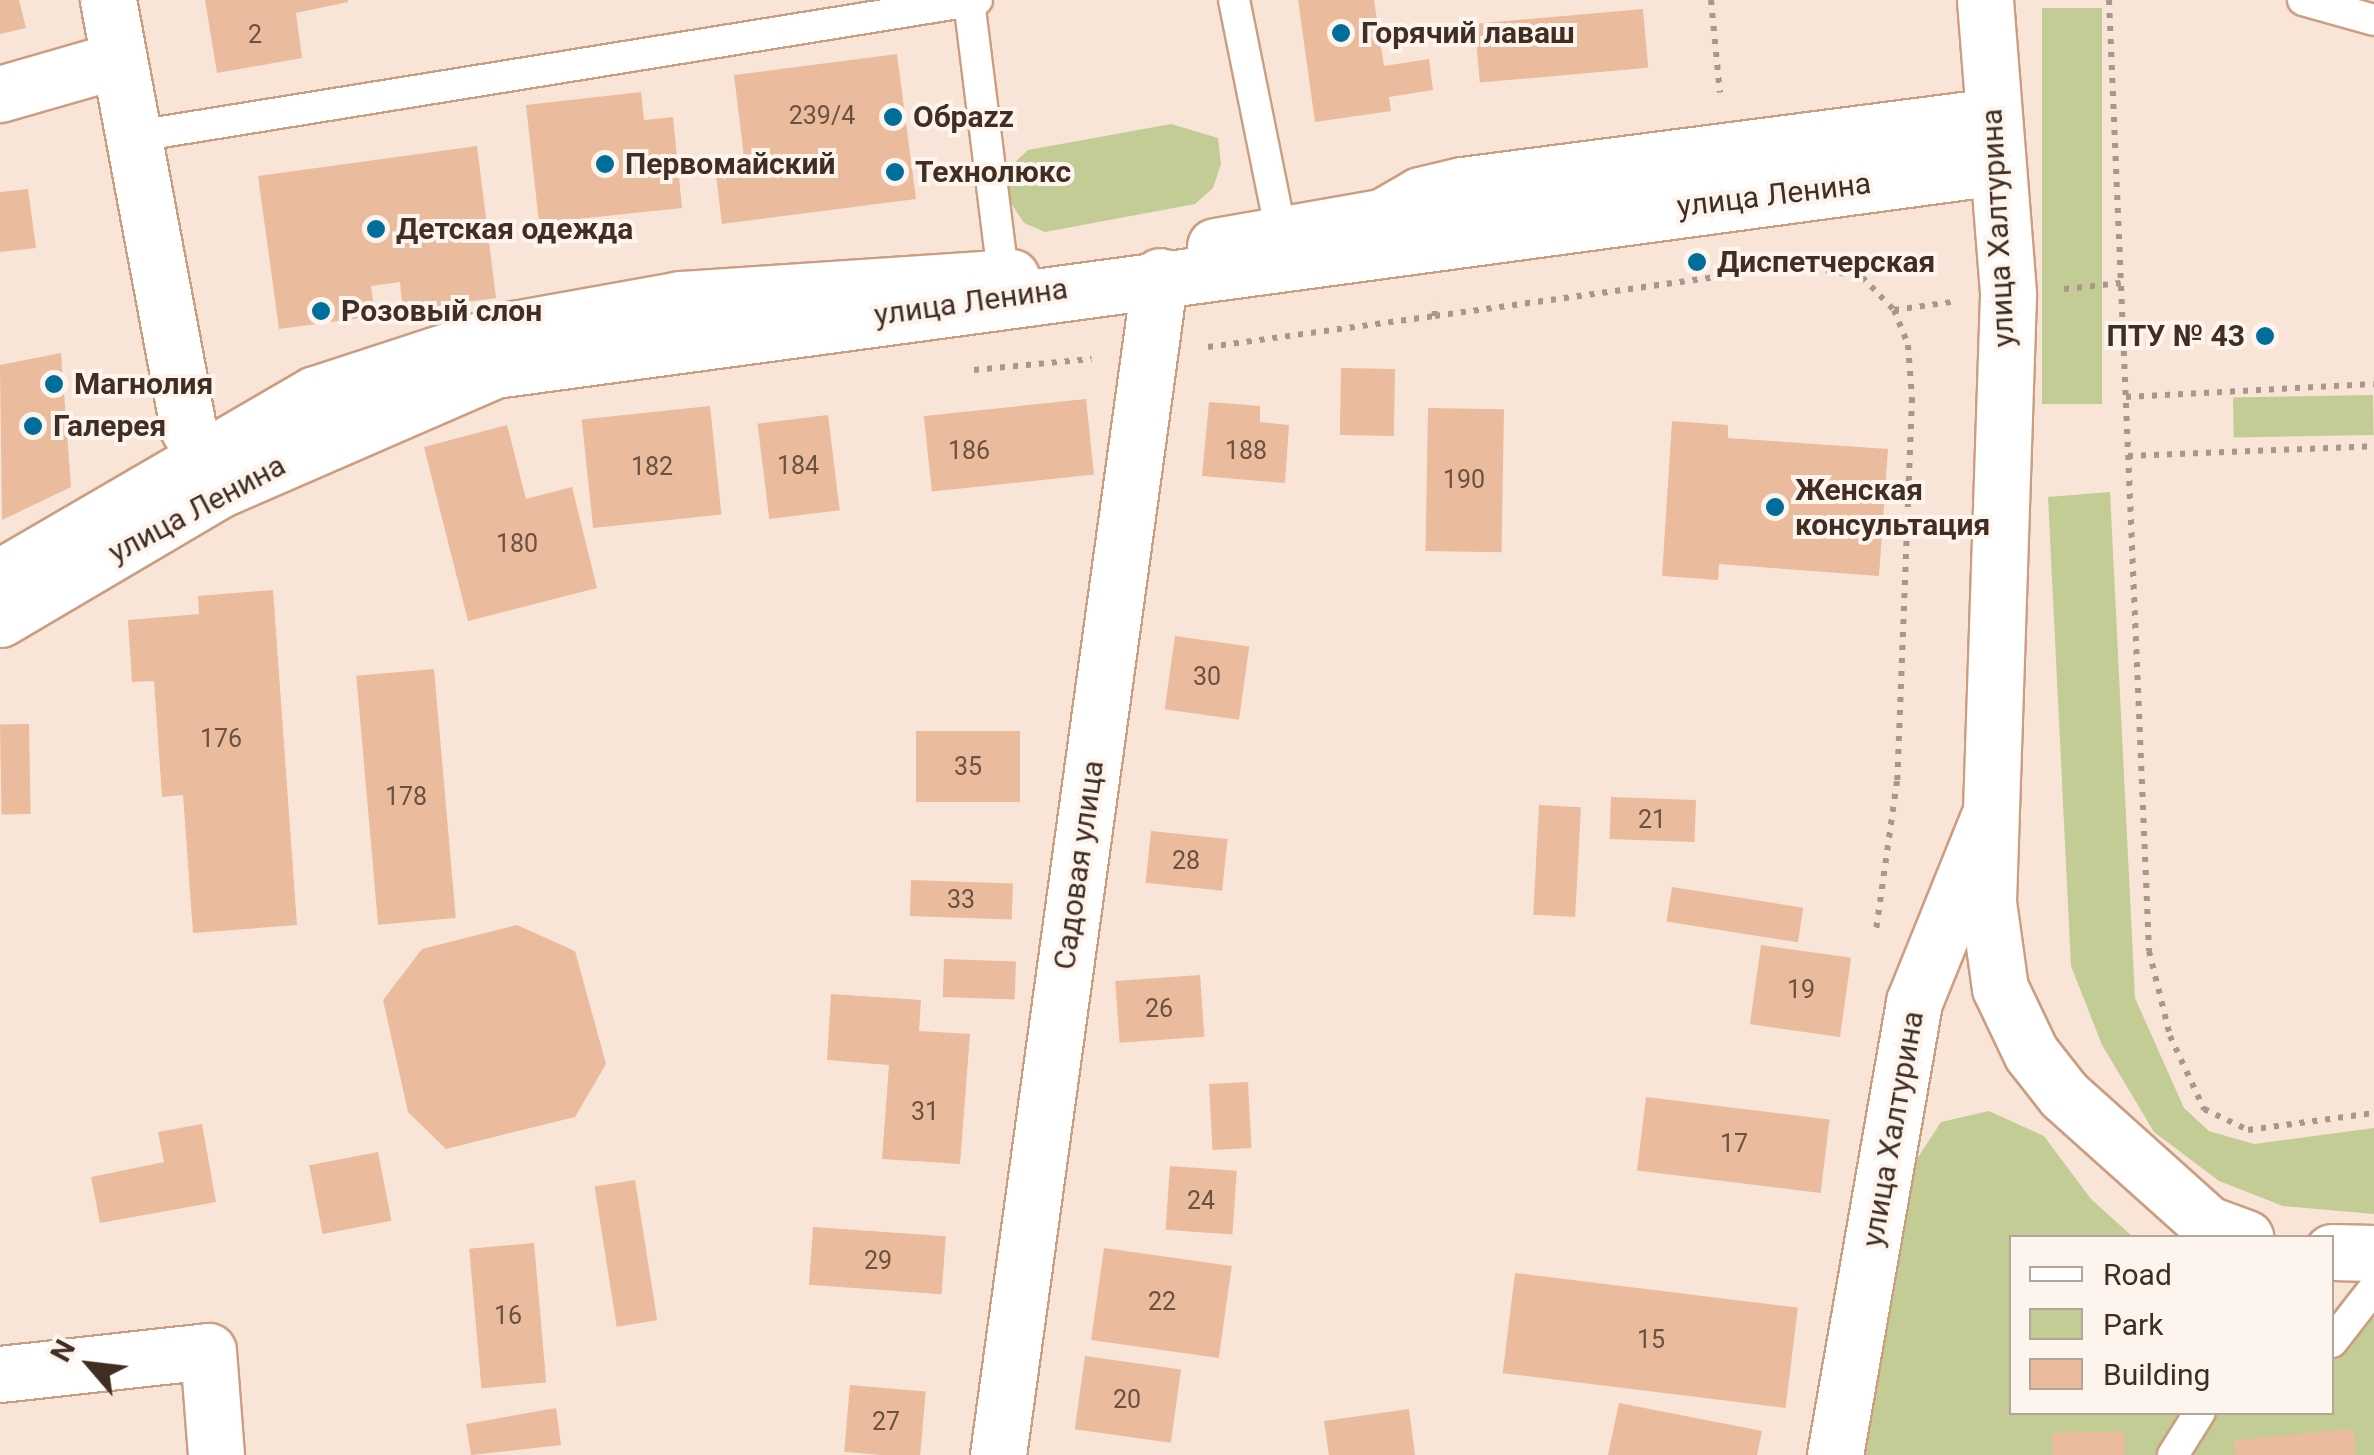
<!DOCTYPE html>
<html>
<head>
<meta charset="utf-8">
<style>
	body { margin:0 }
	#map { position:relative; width:2374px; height:1455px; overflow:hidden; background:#f9e5d8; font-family:Roboto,sans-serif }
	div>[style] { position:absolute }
	.green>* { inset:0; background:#c4cc95; transform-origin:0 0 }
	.building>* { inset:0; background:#eabb9c; transform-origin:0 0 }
	.path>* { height:6px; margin-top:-3px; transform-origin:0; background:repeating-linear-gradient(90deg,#aa968a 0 5px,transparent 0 13px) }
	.roads { filter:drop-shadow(2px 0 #cc9e80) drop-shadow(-2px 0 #cc9e80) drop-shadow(0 2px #cc9e80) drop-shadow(0 -2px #cc9e80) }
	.service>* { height:30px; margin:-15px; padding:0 15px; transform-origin:15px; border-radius:15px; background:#fff }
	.minor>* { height:55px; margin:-27.5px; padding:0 27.5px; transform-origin:27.5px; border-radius:27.5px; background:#fff }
	.tertiary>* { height:55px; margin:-27.5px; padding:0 27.5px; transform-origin:27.5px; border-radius:27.5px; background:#fff }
	.dots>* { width:28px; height:28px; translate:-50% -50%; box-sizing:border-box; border:5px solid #fef4ee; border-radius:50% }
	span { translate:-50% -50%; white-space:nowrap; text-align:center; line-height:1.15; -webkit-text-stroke:8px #fef4ee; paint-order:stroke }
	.number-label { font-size:25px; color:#6b5140 }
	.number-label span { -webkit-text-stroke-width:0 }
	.poi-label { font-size:30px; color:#412e22; font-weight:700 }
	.left { translate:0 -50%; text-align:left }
	.right { translate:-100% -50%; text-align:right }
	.street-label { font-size:30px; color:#412e22 }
	.legend { position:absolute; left:2009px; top:1235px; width:325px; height:180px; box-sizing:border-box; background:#fef4ee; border:2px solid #b2a59c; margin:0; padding:12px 18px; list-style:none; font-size:30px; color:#412e22 }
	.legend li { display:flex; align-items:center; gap:20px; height:50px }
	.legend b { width:50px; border:2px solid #b2a59c }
	.north { position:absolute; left:40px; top:1315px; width:100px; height:100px; -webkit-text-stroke:8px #fef4ee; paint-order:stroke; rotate:298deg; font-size:28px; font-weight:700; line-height:40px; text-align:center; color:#412e22 }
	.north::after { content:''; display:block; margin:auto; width:35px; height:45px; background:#412e22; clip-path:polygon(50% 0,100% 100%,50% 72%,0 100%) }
</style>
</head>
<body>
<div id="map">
	<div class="green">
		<div style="left:2042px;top:8px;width:60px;height:396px"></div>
		<div style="clip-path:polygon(1171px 124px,1218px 138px,1221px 164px,1213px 188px,1195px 204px,1045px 232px,1024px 223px,1007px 197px,1010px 167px,1028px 150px)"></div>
		<div style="left:2373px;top:395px;width:40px;height:140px;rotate:89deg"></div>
		<div style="clip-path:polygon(2110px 492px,2135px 998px,2184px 1108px,2209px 1131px,2254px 1144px,2374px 1128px,2374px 1214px,2283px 1206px,2219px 1181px,2154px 1132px,2102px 1045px,2071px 966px,2048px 497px)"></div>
		<div style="clip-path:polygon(1989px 1111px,2044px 1136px,2091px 1199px,2133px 1237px,2012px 1238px,2012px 1412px,2332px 1412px,2332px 1313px,2374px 1319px,2374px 1455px,1861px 1455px,1911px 1168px,1941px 1122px)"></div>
	</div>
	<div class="building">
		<div style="clip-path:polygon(0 0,19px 0,26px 28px,0 34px)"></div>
		<div style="clip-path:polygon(205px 0,348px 0,348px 2px,296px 13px,302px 58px,217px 73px)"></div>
		<div style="clip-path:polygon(1298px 0,1374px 0,1384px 66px,1429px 59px,1433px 90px,1389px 97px,1391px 111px,1315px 122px)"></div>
		<div style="left:1643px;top:9px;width:59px;height:169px;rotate:85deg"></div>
		<div style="clip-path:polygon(897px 54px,916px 199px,722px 224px,714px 160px,744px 157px,734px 75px)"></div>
		<div style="clip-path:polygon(641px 92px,644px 120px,673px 117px,682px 208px,539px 223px,526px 105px)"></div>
		<div style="clip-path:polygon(477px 146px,496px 298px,403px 311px,400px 282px,371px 286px,375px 316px,279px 329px,258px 176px)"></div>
		<div style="clip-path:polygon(28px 189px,36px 248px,0 252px,0 192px)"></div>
		<div style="clip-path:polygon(61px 353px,71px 487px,2px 520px,0 365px)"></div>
		<div style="left:1341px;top:368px;width:54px;height:67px;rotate:1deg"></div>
		<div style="left:1086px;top:399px;width:76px;height:163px;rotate:84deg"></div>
		<div style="clip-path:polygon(1209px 402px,1260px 406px,1260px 422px,1289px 425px,1285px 483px,1202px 476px)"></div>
		<div style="left:710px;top:406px;width:109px;height:129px;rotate:84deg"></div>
		<div style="left:1428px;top:408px;width:76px;height:143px;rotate:1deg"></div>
		<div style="left:828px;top:415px;width:96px;height:71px;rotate:83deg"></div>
		<div style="clip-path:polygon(1672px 421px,1728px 425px,1728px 438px,1888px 449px,1879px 576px,1719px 564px,1718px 580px,1662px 576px)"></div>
		<div style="clip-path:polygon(507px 425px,526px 499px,572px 487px,597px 588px,468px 621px,424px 447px)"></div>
		<div style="clip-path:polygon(273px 590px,297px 925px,193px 933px,183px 795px,162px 797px,154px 681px,132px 682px,128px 620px,199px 614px,198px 596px)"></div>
		<div style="left:1175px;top:636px;width:75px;height:74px;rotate:8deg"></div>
		<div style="left:434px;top:669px;width:250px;height:78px;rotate:85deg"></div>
		<div style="left:29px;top:724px;width:90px;height:29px;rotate:89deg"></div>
		<div style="left:1020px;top:731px;width:71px;height:104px;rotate:90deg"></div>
		<div style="left:1611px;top:797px;width:85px;height:42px;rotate:2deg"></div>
		<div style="left:1539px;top:805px;width:42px;height:110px;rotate:3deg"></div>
		<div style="left:1151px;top:831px;width:77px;height:52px;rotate:6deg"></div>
		<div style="left:911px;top:880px;width:102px;height:36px;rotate:2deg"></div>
		<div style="left:1672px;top:887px;width:133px;height:35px;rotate:9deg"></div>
		<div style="clip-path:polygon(517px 925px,575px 951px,606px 1064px,575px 1117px,446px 1149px,408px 1112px,383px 1000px,422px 949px)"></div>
		<div style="left:1761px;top:945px;width:91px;height:80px;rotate:8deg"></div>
		<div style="left:944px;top:959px;width:72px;height:38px;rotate:2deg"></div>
		<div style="left:1200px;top:975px;width:62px;height:85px;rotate:86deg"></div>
		<div style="clip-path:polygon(831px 994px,921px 1000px,919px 1031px,970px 1034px,960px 1164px,882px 1159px,889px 1065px,827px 1060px)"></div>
		<div style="left:1248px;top:1082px;width:66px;height:39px;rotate:87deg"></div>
		<div style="left:1646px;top:1097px;width:185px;height:74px;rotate:7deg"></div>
		<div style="clip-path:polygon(202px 1124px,216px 1202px,100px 1223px,91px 1177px,164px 1162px,158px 1132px)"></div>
		<div style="left:378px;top:1152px;width:70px;height:70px;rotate:79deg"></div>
		<div style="left:1170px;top:1166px;width:67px;height:64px;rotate:4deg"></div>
		<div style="left:635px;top:1180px;width:142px;height:41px;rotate:81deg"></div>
		<div style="left:813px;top:1227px;width:133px;height:58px;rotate:4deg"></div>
		<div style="left:534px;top:1243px;width:140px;height:65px;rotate:85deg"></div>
		<div style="left:1104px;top:1248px;width:129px;height:93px;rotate:8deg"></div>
		<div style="left:1515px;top:1273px;width:285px;height:101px;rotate:7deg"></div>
		<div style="left:1085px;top:1356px;width:97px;height:74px;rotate:8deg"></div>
		<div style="left:850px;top:1385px;width:76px;height:67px;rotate:5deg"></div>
		<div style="clip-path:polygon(1619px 1403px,1762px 1431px,1757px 1455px,1608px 1455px)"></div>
		<div style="clip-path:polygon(556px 1408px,561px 1445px,471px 1455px,466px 1424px)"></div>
		<div style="clip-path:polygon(1409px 1409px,1415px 1455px,1329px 1455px,1324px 1421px)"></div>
		<div style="clip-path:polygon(2353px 1429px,2356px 1455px,2235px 1455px,2234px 1440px)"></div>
		<div style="left:2124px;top:1431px;width:24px;height:72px;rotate:88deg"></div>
	</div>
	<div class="path">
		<div style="left:1711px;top:0;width:93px;rotate:84.5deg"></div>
		<div style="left:2109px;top:0;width:952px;rotate:87.59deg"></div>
		<div style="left:2149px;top:951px;width:88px;rotate:76.1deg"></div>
		<div style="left:2170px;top:1036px;width:81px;rotate:65deg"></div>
		<div style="left:2204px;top:1109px;width:49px;rotate:25.5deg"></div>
		<div style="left:2248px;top:1130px;width:127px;rotate:-7.7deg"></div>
		<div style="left:2064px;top:289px;width:57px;rotate:-6deg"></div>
		<div style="left:1894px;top:310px;width:59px;rotate:-7.9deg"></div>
		<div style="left:1435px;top:316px;width:370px;rotate:-7.9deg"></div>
		<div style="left:1801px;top:265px;width:62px;rotate:11.1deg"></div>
		<div style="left:1862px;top:277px;width:46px;rotate:45.9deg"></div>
		<div style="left:1894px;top:310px;width:38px;rotate:68deg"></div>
		<div style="left:1908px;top:345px;width:53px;rotate:85.7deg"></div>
		<div style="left:1912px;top:398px;width:383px;rotate:92.2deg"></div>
		<div style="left:1897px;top:781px;width:151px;rotate:98deg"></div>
		<div style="left:1208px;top:347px;width:229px;rotate:-7.8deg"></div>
		<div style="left:1435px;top:316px;width:13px;rotate:-94deg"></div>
		<div style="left:974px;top:370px;width:118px;rotate:-5.4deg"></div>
		<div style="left:2126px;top:397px;width:248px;rotate:-3deg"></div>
		<div style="left:2128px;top:456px;width:246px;rotate:-2.3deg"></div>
	</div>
	<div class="roads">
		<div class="service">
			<div style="left:1234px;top:0;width:252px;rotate:78.6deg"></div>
			<div style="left:2303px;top:0;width:74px;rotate:15.7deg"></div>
			<div style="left:969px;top:1px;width:292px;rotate:82.9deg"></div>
			<div style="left:137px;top:136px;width:851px;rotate:-9.2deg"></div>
			<div style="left:2332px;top:1342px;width:68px;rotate:-52.1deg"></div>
			<div style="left:2173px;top:1455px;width:51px;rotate:-57.9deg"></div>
		</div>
		<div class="minor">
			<div style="left:108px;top:0;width:435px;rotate:79.4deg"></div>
			<div style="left:188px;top:428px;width:66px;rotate:61.1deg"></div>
			<div style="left:0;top:94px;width:123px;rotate:-16.1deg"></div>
			<div style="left:1215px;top:246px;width:169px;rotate:-9.9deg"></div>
			<div style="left:1382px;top:217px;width:44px;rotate:-30.1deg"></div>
			<div style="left:1420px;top:195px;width:43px;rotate:-13.4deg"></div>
			<div style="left:1462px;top:185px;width:535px;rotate:-7.4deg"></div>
			<div style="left:0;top:577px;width:364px;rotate:-30.2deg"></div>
			<div style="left:315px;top:394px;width:209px;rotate:-18.1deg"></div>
			<div style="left:514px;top:329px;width:169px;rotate:-10.2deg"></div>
			<div style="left:680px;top:299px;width:332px;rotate:-3.8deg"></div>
			<div style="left:0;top:1374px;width:209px;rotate:-6.3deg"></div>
			<div style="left:208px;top:1351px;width:104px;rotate:85.6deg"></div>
			<div style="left:998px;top:1455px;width:1190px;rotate:-82.18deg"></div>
			<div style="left:1835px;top:1455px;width:460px;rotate:-80.1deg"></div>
			<div style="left:1914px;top:1002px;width:197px;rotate:-68deg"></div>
		</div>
		<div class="tertiary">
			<div style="left:1985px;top:0;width:296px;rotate:85.5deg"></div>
			<div style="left:2008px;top:295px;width:607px;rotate:91.89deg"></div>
			<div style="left:1988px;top:902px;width:87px;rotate:82.1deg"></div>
			<div style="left:2000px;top:988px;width:72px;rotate:64.5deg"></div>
			<div style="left:2031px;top:1053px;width:53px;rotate:51.8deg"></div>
			<div style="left:2064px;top:1095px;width:193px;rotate:41.9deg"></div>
			<div style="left:2208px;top:1224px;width:40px;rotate:20.2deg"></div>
			<div style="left:0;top:619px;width:256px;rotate:-30.5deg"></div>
			<div style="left:221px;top:489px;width:299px;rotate:-23.5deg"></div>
			<div style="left:495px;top:370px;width:1516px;rotate:-7.7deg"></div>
			<div style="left:2332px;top:1252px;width:42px;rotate:1.4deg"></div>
		</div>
	</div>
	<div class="dots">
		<div style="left:1341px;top:33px;background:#006e9a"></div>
		<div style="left:893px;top:117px;background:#006e9a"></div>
		<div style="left:605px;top:164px;background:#006e9a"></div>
		<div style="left:895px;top:172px;background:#006e9a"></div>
		<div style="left:376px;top:229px;background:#006e9a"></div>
		<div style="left:1697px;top:262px;background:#006e9a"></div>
		<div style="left:321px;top:311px;background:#006e9a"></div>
		<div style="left:2265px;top:336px;background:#006e9a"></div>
		<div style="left:54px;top:384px;background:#006e9a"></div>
		<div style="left:33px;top:426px;background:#006e9a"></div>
		<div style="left:1775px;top:507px;background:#006e9a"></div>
	</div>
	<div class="number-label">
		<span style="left:255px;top:35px">2</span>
		<span style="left:822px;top:116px">239/4</span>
		<span style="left:969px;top:451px">186</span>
		<span style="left:1246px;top:451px">188</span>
		<span style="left:798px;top:466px">184</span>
		<span style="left:652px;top:467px">182</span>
		<span style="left:1464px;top:480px">190</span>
		<span style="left:517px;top:544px">180</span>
		<span style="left:1207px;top:677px">30</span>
		<span style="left:221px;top:739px">176</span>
		<span style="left:968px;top:767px">35</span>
		<span style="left:406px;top:797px">178</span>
		<span style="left:1652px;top:820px">21</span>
		<span style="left:1186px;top:861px">28</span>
		<span style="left:961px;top:900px">33</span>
		<span style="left:1801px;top:990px">19</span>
		<span style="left:1159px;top:1009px">26</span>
		<span style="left:925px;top:1112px">31</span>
		<span style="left:1734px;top:1144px">17</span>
		<span style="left:1201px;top:1201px">24</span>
		<span style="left:878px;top:1261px">29</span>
		<span style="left:1162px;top:1302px">22</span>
		<span style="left:508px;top:1316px">16</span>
		<span style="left:1651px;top:1340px">15</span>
		<span style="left:1127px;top:1400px">20</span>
		<span style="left:886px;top:1422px">27</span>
	</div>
	<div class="poi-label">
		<span class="left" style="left:1361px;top:33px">Горячий лаваш</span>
		<span class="left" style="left:913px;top:117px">Обраzz</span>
		<span class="left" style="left:625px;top:164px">Первомайский</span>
		<span class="left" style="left:915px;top:172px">Технолюкс</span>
		<span class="left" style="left:396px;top:229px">Детская одежда</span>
		<span class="left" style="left:1717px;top:262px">Диспетчерская</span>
		<span class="left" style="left:341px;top:311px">Розовый слон</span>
		<span class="right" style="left:2245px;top:336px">ПТУ № 43</span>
		<span class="left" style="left:74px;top:384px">Магнолия</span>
		<span class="left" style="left:53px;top:426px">Галерея</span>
		<span class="left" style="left:1795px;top:507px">Женская<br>консультация</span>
	</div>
	<div class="street-label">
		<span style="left:1774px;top:195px;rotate:-7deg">улица Ленина</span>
		<span style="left:1998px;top:228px;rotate:-93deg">улица Халтурина</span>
		<span style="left:971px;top:302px;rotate:-8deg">улица Ленина</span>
		<span style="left:197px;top:509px;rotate:-28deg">улица Ленина</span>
		<span style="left:1079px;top:865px;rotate:-82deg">Садовая улица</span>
		<span style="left:1893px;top:1129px;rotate:-80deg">улица Халтурина</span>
	</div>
	<ul class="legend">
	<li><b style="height:12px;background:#fff"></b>Road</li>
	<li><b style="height:28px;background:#c4cc95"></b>Park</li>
	<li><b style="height:28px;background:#eabb9c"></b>Building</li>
	</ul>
	<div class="north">N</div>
</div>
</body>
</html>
